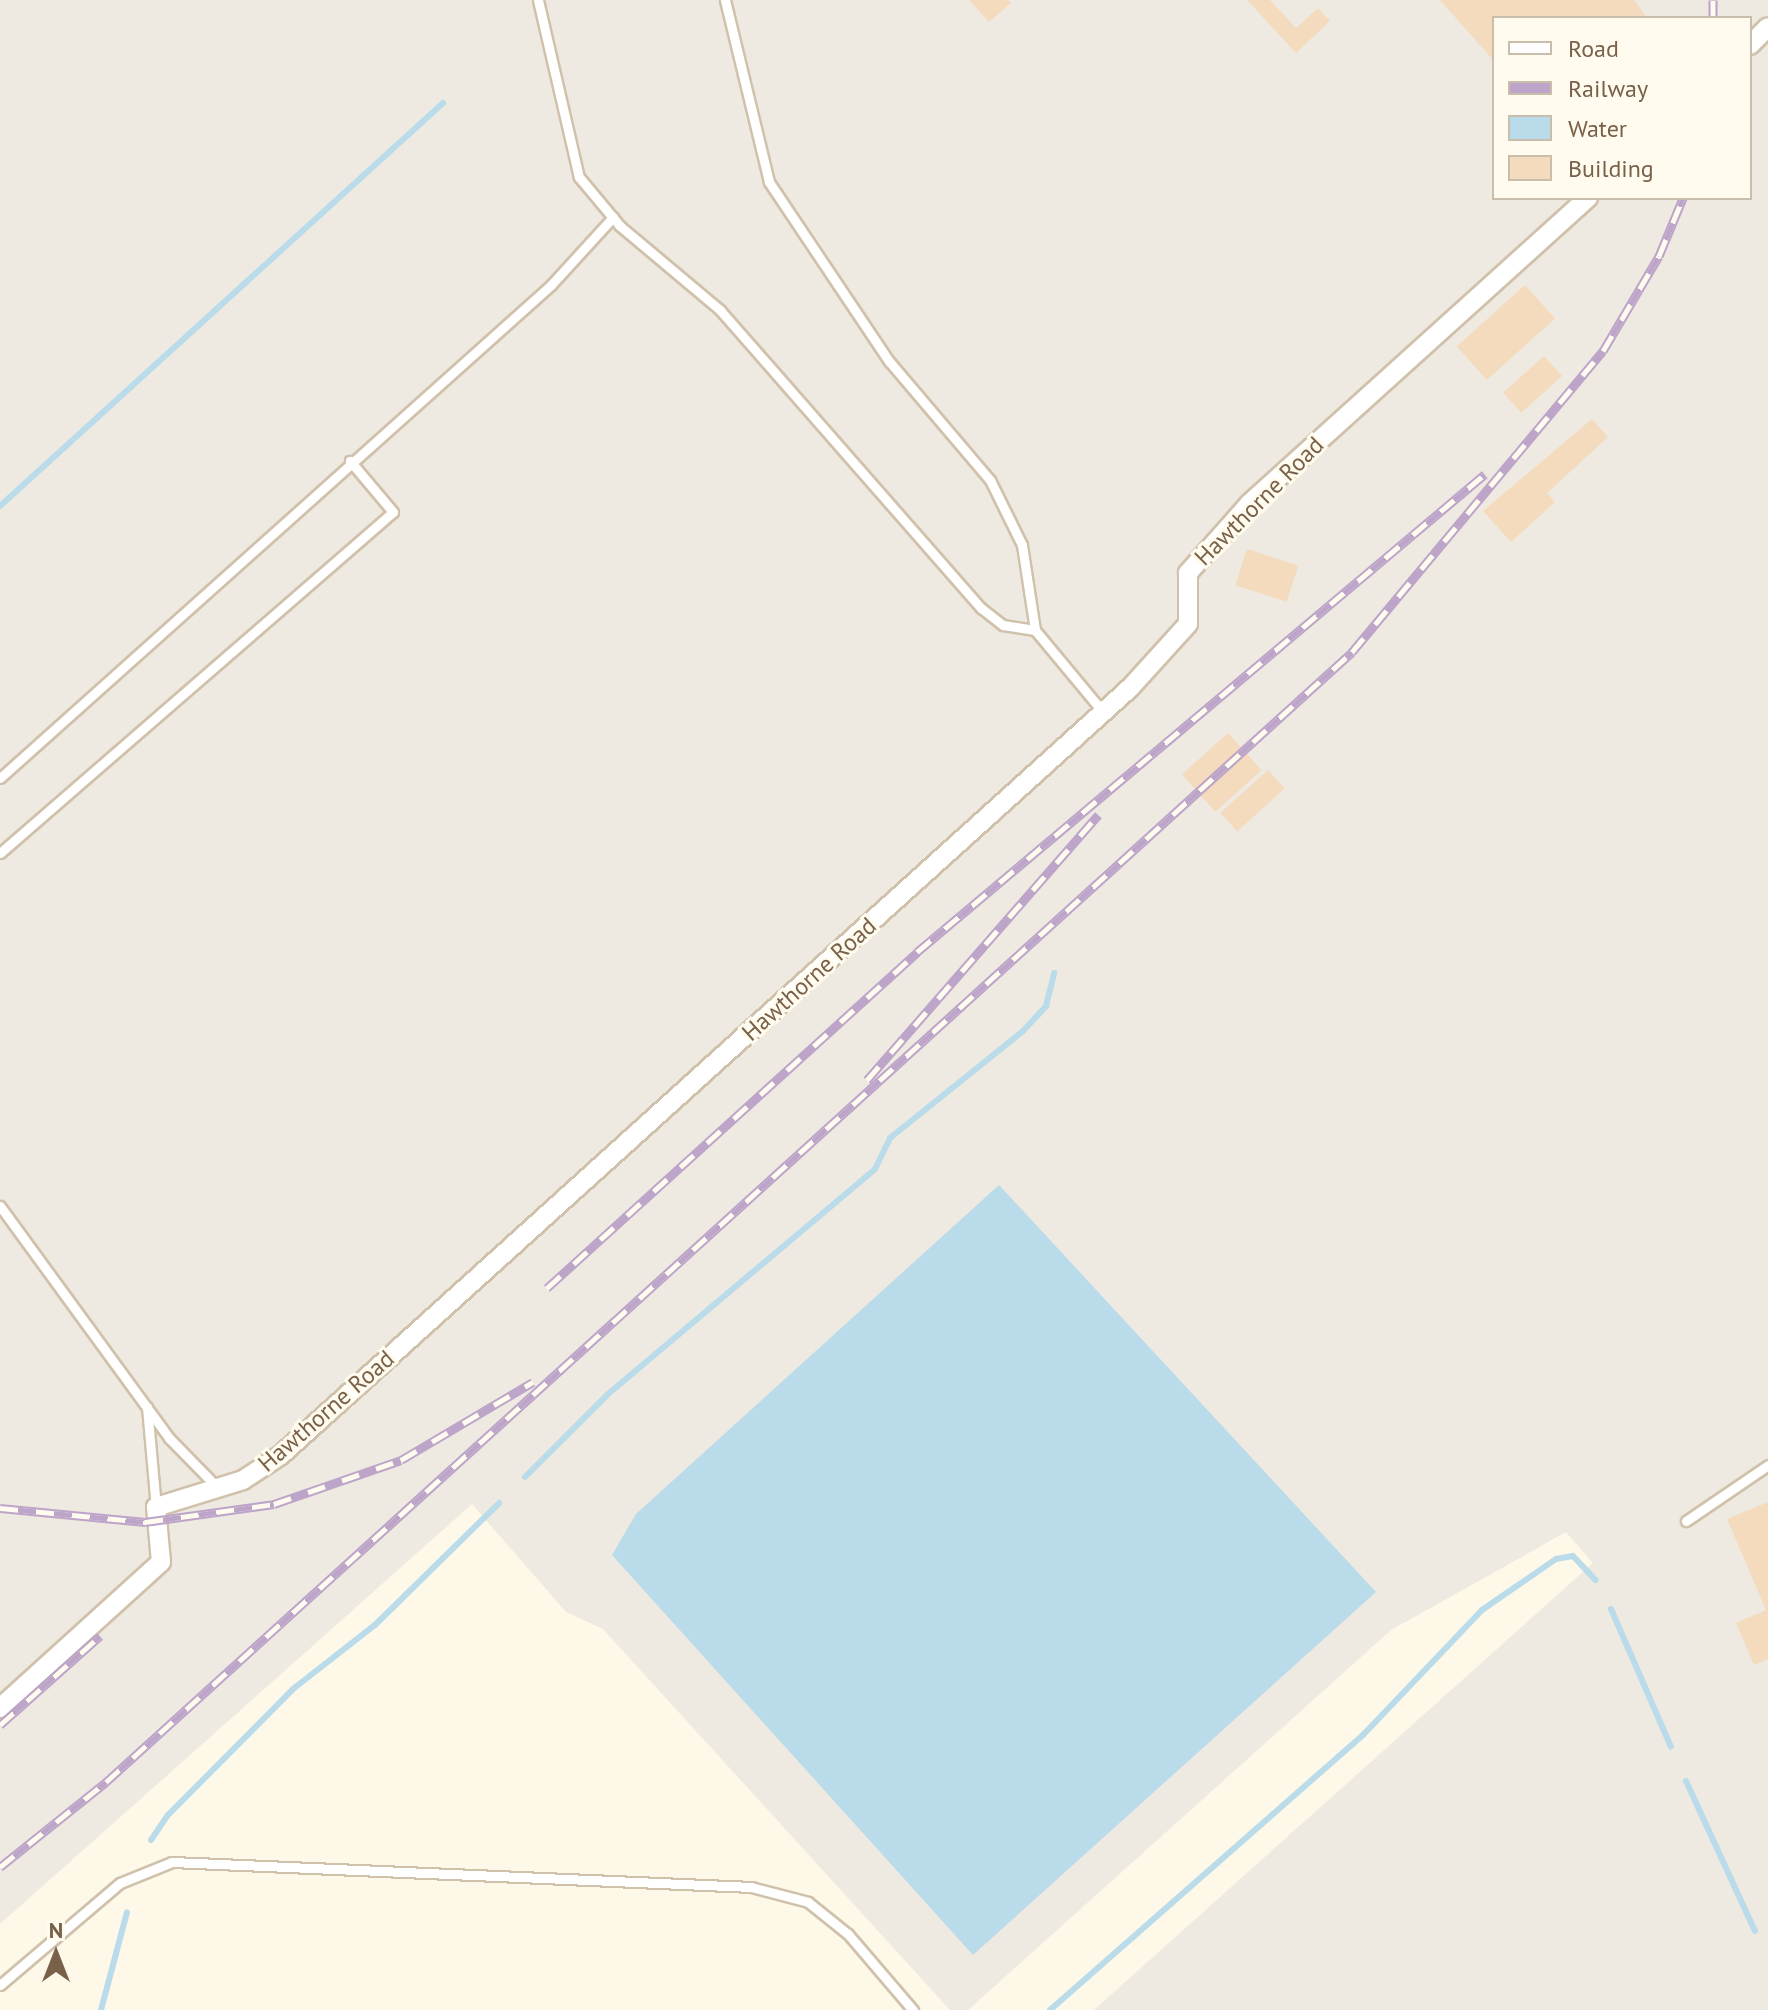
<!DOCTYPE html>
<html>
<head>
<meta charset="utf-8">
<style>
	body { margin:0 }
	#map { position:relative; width:1768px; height:2010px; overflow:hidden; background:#fdf8e7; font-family:"PT Sans",sans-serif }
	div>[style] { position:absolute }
	.industrial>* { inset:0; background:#eee9e1 }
	.water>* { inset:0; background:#badbe9 }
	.stream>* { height:6px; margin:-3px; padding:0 3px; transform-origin:3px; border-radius:3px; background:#badbe9 }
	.building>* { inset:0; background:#f4dbbd; transform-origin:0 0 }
	.roads { filter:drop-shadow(2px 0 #d0c1ab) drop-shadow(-2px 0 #d0c1ab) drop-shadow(0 2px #d0c1ab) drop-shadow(0 -2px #d0c1ab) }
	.lane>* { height:9px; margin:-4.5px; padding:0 4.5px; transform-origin:4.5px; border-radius:4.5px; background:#fff }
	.street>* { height:18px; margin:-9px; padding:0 9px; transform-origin:9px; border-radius:9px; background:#fff }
	.rail>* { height:9px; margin-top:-4.5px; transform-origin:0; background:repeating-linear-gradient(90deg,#fffbee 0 18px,#bda4c9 0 36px); box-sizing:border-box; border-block:2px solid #bda4c9 }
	span { translate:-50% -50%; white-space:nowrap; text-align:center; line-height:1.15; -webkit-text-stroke:6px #fffbee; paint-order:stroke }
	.street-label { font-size:24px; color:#796149 }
	.legend { position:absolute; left:1492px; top:16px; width:260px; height:184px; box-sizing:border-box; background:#fffbee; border:2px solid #c9bdac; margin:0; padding:10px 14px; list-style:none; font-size:24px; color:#796149 }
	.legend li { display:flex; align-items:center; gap:16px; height:40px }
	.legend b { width:40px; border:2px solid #c9bdac }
	.north { position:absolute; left:16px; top:1914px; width:80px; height:80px; -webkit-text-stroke:6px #fffbee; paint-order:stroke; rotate:0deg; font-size:22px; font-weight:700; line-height:32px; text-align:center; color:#796149 }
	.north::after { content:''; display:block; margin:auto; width:28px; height:36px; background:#796149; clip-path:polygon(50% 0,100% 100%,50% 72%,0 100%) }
</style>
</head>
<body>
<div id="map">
	<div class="industrial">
		<div style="clip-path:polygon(evenodd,0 0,1768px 0,1768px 2010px,1094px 2010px,1593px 1563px,1566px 1532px,1391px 1630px,968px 2010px,950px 2010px,603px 1629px,566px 1612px,472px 1504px,0 1924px,0 0,1494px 18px,1750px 18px,1750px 198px,1494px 198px,1494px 18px)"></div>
	</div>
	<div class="water">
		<div style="clip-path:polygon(999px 1185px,1376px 1592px,973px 1955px,612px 1555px,636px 1514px)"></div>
	</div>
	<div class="stream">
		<div style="left:0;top:506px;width:599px;rotate:-42.29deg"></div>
		<div style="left:525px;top:1477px;width:117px;rotate:-45deg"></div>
		<div style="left:608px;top:1394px;width:349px;rotate:-40.1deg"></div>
		<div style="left:875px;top:1169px;width:34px;rotate:-64deg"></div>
		<div style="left:890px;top:1138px;width:171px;rotate:-38.8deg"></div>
		<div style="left:1023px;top:1031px;width:34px;rotate:-47deg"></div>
		<div style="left:1046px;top:1006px;width:34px;rotate:-76deg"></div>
		<div style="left:1611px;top:1609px;width:150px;rotate:66.5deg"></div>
		<div style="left:1686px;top:1781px;width:165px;rotate:65.3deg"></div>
		<div style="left:151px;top:1840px;width:30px;rotate:-56deg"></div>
		<div style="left:168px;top:1815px;width:177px;rotate:-45.2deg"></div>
		<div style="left:293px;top:1689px;width:104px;rotate:-38deg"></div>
		<div style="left:375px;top:1625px;width:174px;rotate:-44.5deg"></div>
		<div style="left:101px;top:2010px;width:101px;rotate:-75.1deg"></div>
		<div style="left:1050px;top:2010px;width:417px;rotate:-41.3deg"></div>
		<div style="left:1363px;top:1735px;width:173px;rotate:-46.4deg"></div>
		<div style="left:1482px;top:1610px;width:90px;rotate:-34.6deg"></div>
		<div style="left:1556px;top:1559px;width:17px;rotate:-10deg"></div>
		<div style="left:1573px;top:1556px;width:33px;rotate:47deg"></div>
	</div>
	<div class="building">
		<div style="clip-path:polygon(969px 0,1008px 0,1011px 3px,989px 22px)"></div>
		<div style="clip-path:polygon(1247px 0,1270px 0,1296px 28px,1318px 8px,1330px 21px,1296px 53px)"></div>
		<div style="clip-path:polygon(1440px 0,1634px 0,1647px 18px,1494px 18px,1494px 61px)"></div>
		<div style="left:1525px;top:285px;width:45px;height:92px;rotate:48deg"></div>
		<div style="left:1544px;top:356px;width:27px;height:55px;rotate:48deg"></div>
		<div style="clip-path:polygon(1592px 419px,1608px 437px,1547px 493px,1555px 502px,1511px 542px,1483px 511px)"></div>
		<div style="left:1247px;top:549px;width:54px;height:38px;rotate:18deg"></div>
		<div style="left:1228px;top:733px;width:50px;height:62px;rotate:48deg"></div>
		<div style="left:1268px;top:770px;width:25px;height:64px;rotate:48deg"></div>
		<div style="clip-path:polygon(1768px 1502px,1768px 1659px,1754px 1665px,1736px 1623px,1766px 1610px,1727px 1519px)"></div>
	</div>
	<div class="roads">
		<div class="lane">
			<div style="left:538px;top:0;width:182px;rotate:77deg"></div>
			<div style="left:579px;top:177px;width:64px;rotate:50.1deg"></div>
			<div style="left:620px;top:226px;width:131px;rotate:40deg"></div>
			<div style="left:720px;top:310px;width:396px;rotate:48.8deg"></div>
			<div style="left:981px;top:608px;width:28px;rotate:38deg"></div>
			<div style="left:1003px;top:625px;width:32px;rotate:9deg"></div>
			<div style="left:725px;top:0;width:187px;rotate:76.4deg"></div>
			<div style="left:769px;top:182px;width:216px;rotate:56.2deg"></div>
			<div style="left:889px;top:361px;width:156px;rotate:49.7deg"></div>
			<div style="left:990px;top:480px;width:72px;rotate:63.8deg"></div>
			<div style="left:1022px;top:545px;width:86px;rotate:81.3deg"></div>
			<div style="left:1035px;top:630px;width:107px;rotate:50.3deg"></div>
			<div style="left:0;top:778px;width:739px;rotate:-41.82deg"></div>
			<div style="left:551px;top:285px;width:92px;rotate:-47.6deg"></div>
			<div style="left:0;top:853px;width:520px;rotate:-40.95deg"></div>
			<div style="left:393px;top:512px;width:67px;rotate:-130.1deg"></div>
			<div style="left:0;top:1206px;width:287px;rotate:53.9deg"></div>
			<div style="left:169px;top:1438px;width:66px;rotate:45.6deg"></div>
			<div style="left:147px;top:1407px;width:100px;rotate:84.9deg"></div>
			<div style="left:1686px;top:1521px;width:99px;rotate:-34.3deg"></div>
			<div style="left:0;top:1985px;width:157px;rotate:-40.4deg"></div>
			<div style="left:120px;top:1883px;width:56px;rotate:-22deg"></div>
			<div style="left:172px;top:1862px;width:580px;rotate:2.47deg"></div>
			<div style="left:751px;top:1887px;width:59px;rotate:14.7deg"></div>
			<div style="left:808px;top:1902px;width:51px;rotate:38.7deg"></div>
			<div style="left:848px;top:1934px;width:100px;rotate:49.5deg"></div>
		</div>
		<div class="street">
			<div style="left:1750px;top:45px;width:25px;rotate:-45deg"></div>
			<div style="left:0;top:1708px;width:217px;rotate:-42.2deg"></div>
			<div style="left:161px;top:1562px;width:55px;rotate:-95.2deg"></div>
			<div style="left:156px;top:1507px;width:91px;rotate:-17.2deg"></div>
			<div style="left:243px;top:1480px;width:45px;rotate:-33.3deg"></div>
			<div style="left:281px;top:1455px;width:1144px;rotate:-42.1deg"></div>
			<div style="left:1130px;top:688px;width:86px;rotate:-47.8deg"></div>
			<div style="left:1188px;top:624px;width:51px;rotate:-90deg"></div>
			<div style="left:1188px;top:573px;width:92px;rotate:-48.5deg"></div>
			<div style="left:1249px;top:504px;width:457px;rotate:-42.1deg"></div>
		</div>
	</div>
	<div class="rail">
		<div style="left:1713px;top:18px;width:18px;rotate:-90deg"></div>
		<div style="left:867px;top:1080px;width:352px;rotate:-48.9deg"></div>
		<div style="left:547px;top:1288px;width:500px;rotate:-42.2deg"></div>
		<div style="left:917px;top:952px;width:742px;rotate:-40.08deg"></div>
		<div style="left:0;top:1508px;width:146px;rotate:5.5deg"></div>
		<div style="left:145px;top:1522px;width:130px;rotate:-7.9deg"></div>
		<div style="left:274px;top:1504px;width:134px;rotate:-19.1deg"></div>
		<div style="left:401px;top:1460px;width:153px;rotate:-30.6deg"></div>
		<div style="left:0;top:1725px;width:134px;rotate:-41.7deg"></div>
		<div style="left:0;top:1867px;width:136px;rotate:-38.7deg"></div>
		<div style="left:106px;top:1782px;width:1682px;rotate:-42.2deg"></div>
		<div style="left:1352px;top:652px;width:392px;rotate:-50.2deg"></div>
		<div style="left:1603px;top:351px;width:110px;rotate:-59.5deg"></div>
		<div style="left:1659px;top:256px;width:63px;rotate:-67.5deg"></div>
	</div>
	<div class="street-label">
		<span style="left:1259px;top:501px;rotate:-45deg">Hawthorne Road</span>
		<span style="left:809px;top:979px;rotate:-42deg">Hawthorne Road</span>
		<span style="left:326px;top:1411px;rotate:-41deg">Hawthorne Road</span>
	</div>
	<ul class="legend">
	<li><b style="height:10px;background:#fff"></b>Road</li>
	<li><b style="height:10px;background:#bda4c9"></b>Railway</li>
	<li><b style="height:22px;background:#badbe9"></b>Water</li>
	<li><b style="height:22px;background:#f4dbbd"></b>Building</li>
	</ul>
	<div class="north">N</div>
</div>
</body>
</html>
